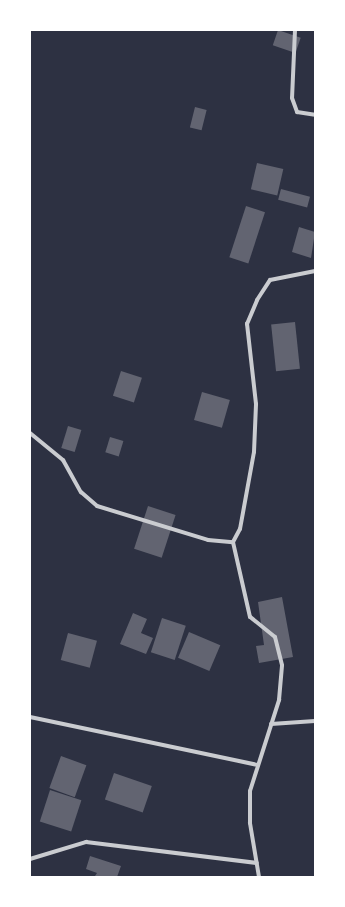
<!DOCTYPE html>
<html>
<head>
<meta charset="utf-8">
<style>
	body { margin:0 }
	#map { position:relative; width:345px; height:907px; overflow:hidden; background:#2d3142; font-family:"Alegreya Sans",sans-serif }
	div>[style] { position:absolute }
	.building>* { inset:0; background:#626471; transform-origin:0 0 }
	.minor>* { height:4px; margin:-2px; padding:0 2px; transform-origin:2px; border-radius:2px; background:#caccd0 }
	span { translate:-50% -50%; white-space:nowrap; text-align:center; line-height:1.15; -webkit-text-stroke:3.5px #fff; paint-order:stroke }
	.frame { position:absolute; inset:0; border:31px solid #fff; pointer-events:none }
</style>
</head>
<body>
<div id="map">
	<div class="building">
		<div style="left:278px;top:30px;width:24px;height:16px;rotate:19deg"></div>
		<div style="left:195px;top:107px;width:12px;height:21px;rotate:14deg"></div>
		<div style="left:257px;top:163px;width:27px;height:27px;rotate:13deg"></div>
		<div style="left:281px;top:189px;width:30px;height:11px;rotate:15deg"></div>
		<div style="left:246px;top:206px;width:20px;height:54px;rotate:18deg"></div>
		<div style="clip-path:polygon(299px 227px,315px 232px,311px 258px,292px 252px)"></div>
		<div style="left:295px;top:322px;width:47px;height:24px;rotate:84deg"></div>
		<div style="left:121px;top:371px;width:22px;height:26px;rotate:18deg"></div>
		<div style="left:202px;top:392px;width:29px;height:29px;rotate:16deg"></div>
		<div style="left:68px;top:426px;width:14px;height:23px;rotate:17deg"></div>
		<div style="left:110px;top:437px;width:14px;height:16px;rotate:17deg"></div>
		<div style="left:148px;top:506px;width:29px;height:45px;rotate:18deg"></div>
		<div style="clip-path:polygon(282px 597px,293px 657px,259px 663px,256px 646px,264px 645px,258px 602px)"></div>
		<div style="clip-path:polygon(133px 613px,147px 619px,141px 633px,153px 638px,146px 654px,120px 644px)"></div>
		<div style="left:162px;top:618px;width:25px;height:36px;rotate:18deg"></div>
		<div style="left:189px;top:632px;width:34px;height:28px;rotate:23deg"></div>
		<div style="left:68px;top:633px;width:30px;height:28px;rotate:15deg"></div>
		<div style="left:61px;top:756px;width:27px;height:34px;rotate:20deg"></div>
		<div style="left:114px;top:773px;width:40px;height:28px;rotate:19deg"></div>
		<div style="left:50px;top:790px;width:33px;height:33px;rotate:18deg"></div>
		<div style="clip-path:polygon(90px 856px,121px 866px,117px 877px,98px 877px,95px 876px,97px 873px,86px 869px)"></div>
	</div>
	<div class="minor">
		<div style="left:295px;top:30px;width:68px;rotate:92.5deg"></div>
		<div style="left:292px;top:98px;width:15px;rotate:70deg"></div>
		<div style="left:297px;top:112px;width:18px;rotate:9deg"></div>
		<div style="left:30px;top:433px;width:43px;rotate:39.3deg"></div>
		<div style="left:63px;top:460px;width:37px;rotate:61deg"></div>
		<div style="left:81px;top:492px;width:21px;rotate:41deg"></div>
		<div style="left:97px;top:506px;width:116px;rotate:17deg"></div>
		<div style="left:208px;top:540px;width:25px;rotate:5deg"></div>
		<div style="left:30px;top:717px;width:232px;rotate:11.9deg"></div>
		<div style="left:271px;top:724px;width:44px;rotate:-3.9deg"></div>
		<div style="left:30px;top:859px;width:59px;rotate:-16.9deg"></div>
		<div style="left:86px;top:842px;width:172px;rotate:7deg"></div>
		<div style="left:259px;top:877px;width:55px;rotate:-99.5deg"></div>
		<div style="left:250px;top:823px;width:32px;rotate:-90deg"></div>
		<div style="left:250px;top:791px;width:96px;rotate:-72.3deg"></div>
		<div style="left:279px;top:700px;width:35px;rotate:-85deg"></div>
		<div style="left:282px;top:665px;width:29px;rotate:-104deg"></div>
		<div style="left:275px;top:637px;width:32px;rotate:-141deg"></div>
		<div style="left:250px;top:617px;width:77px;rotate:-102.8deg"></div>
		<div style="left:233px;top:542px;width:15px;rotate:-62deg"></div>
		<div style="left:240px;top:529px;width:78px;rotate:-79.7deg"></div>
		<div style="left:254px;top:452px;width:48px;rotate:-87.6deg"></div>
		<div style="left:256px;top:404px;width:81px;rotate:-96.4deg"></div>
		<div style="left:247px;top:324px;width:26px;rotate:-67deg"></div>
		<div style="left:257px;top:300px;width:24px;rotate:-57deg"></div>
		<div style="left:270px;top:280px;width:46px;rotate:-11.3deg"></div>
	</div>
	<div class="frame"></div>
</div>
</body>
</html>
